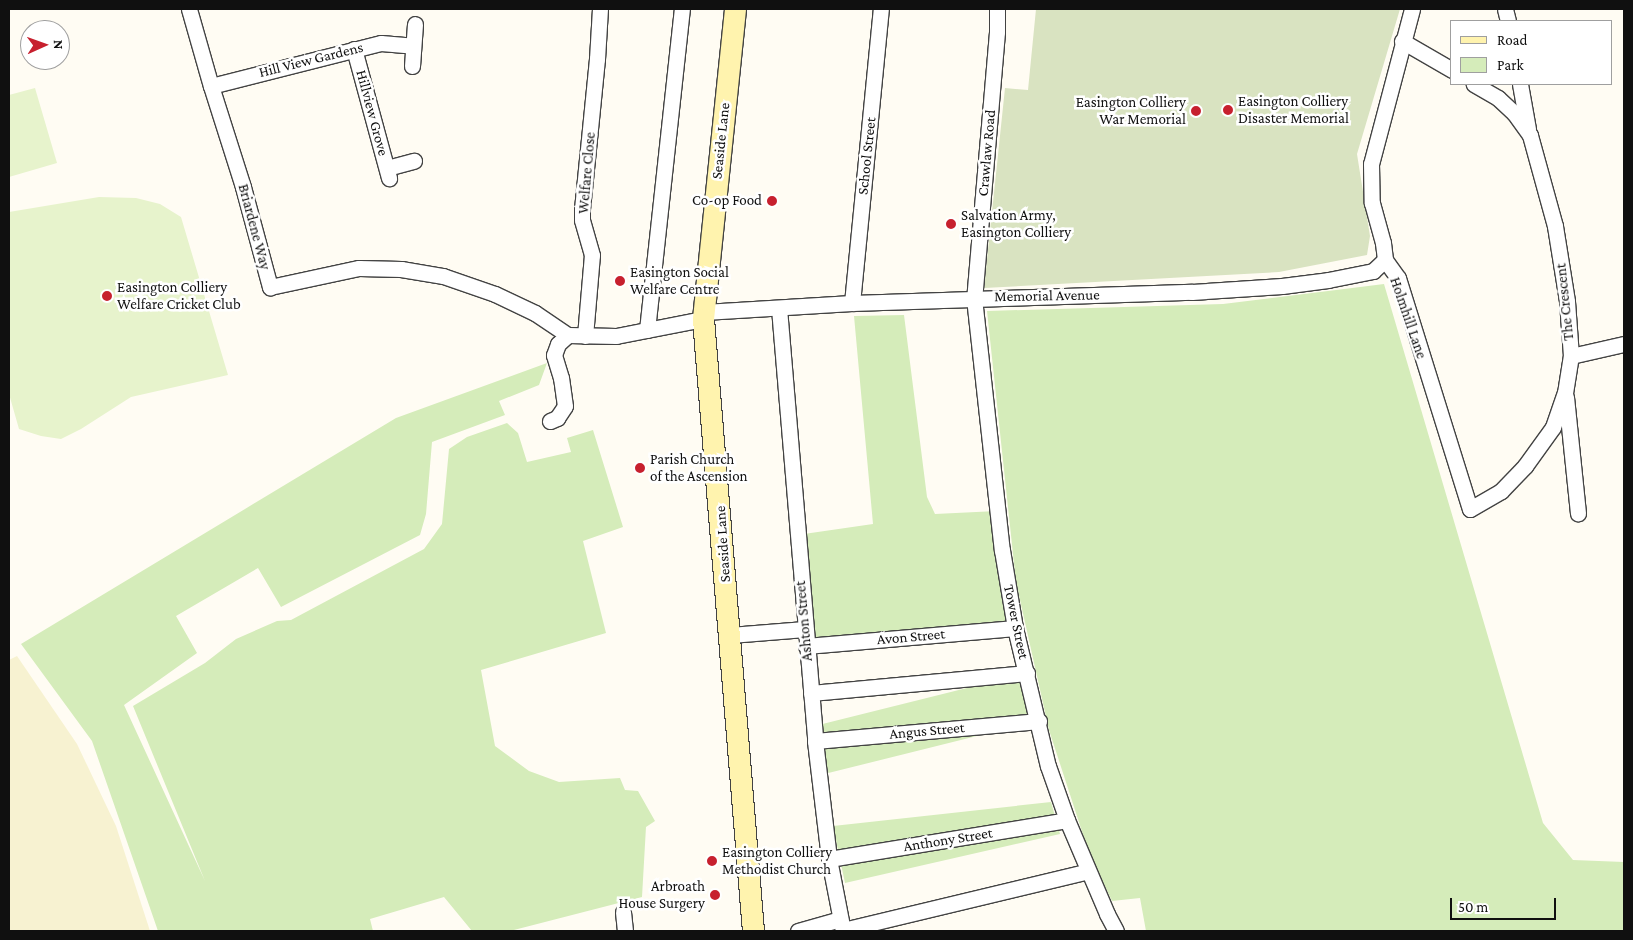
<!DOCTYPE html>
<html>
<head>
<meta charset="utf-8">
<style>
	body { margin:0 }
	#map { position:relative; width:1633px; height:940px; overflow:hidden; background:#fffcf3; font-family:"Crimson Pro",serif }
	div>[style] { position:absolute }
	.farmland>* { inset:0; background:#f7f2d1 }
	.green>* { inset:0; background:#d5ecba; transform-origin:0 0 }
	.cemetery>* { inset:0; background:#d9e3c1 }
	.pitch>* { inset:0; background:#e7f3cc }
	.roads { filter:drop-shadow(1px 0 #434343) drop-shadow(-1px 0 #434343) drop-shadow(0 1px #434343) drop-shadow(0 -1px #434343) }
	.street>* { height:15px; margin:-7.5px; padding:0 7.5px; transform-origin:7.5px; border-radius:7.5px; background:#fff }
	.secondary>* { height:21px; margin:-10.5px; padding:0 10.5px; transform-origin:10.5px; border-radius:10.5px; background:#fff3ae }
	.dots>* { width:14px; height:14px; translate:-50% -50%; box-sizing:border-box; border:2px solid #fff; border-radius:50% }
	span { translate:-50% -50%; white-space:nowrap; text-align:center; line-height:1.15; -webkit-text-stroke:5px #fff; paint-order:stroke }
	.street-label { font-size:15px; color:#101010 }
	.poi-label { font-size:15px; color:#101010 }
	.left { translate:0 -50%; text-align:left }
	.right { translate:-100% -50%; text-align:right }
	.frame { position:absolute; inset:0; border:10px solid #101010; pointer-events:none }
	.legend { position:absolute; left:1450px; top:20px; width:162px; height:65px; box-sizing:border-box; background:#fff; border:1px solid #9f9f9f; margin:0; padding:6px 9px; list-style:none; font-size:15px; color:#101010 }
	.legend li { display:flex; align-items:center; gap:10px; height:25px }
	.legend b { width:25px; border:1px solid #9f9f9f }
	.north { position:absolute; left:20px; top:20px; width:50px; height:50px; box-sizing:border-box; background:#fff; border:1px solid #9f9f9f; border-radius:50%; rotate:88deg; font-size:14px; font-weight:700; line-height:20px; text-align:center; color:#101010 }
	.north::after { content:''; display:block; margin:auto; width:18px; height:22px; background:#c7202e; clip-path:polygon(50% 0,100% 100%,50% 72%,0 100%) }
	.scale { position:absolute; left:1450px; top:898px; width:106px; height:22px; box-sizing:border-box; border:2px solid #101010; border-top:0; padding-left:6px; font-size:15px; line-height:18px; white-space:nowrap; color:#101010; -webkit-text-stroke:4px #fff; paint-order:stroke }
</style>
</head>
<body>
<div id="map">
	<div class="farmland">
		<div style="clip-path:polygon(17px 656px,77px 744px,116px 826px,150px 931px,9px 931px,9px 660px)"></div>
	</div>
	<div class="green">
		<div style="clip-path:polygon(1384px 284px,1543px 823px,1573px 860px,1624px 862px,1624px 931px,1146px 931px,1140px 898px,1112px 901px,1089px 853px,1049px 730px,1016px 582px,987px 311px,1223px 304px)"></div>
		<div style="clip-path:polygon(904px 315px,927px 497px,935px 514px,997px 511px,1015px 628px,806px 646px,797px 535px,873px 524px,854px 316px)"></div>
		<div style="clip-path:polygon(547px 363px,539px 385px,499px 401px,505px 415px,432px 442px,426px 514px,420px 535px,281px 607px,258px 568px,176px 616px,197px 653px,124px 705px,205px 881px,133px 706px,205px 663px,236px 639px,277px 621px,291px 620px,424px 549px,442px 524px,449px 449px,467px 437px,507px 423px,518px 433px,527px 462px,571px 452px,567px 438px,593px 430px,623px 527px,583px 541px,606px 633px,481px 670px,495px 746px,529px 771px,559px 782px,620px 778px,625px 790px,638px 791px,655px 821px,646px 827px,642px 897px,510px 931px,472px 931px,444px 897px,370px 919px,373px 931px,158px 931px,92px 741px,21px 644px,396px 418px)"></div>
		<div style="left:1027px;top:673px;width:49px;height:217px;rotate:76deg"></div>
		<div style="clip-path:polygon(1051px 802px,1060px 834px,845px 883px,833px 826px)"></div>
	</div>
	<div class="cemetery">
		<div style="clip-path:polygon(1036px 9px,1400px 9px,1357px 154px,1370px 236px,1367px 255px,1279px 272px,984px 288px,1005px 88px,1028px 90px)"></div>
	</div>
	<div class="pitch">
		<div style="clip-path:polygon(35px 88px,57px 163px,9px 177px,9px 95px)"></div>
		<div style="clip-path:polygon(99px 197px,136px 198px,160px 204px,181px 217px,228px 375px,131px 397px,81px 429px,61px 439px,41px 436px,19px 429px,9px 394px,9px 212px)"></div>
	</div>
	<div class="roads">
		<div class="street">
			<div style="left:189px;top:9px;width:80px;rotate:74.1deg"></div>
			<div style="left:211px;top:86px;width:106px;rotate:72.4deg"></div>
			<div style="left:243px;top:187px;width:104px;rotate:74.9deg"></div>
			<div style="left:270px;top:287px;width:91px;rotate:-12.1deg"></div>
			<div style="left:359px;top:268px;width:42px;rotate:1.4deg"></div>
			<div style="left:401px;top:269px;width:43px;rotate:9.5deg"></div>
			<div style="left:443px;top:276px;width:55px;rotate:19.1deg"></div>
			<div style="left:495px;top:294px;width:44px;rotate:25.4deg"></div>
			<div style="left:535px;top:313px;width:40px;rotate:34deg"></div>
			<div style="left:568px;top:335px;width:48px;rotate:1.2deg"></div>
			<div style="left:616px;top:336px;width:89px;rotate:-11.1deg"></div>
			<div style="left:997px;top:9px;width:23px;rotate:90deg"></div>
			<div style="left:997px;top:32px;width:267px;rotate:94.9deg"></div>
			<div style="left:974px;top:298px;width:254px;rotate:83.7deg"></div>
			<div style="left:1002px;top:550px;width:79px;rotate:80.5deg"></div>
			<div style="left:1015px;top:628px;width:142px;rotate:76.6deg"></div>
			<div style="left:1048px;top:766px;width:57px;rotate:70.6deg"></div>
			<div style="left:1067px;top:820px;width:102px;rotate:66.9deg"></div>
			<div style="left:1107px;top:914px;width:19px;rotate:62deg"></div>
			<div style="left:1412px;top:9px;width:160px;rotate:104.8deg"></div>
			<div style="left:1371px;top:164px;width:39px;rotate:89deg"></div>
			<div style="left:1372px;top:203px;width:41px;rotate:74.6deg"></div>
			<div style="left:1383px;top:243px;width:17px;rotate:83deg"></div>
			<div style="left:1385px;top:260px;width:22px;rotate:54deg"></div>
			<div style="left:1398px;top:278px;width:242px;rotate:72.7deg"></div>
			<div style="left:1470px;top:509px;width:36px;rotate:-30deg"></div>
			<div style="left:1501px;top:491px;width:35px;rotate:-46deg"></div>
			<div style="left:1525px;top:466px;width:48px;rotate:-54.3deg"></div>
			<div style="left:1553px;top:427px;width:36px;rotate:-71deg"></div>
			<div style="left:1565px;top:393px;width:37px;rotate:-81deg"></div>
			<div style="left:1571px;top:356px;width:55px;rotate:-94.2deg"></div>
			<div style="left:1567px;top:301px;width:76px;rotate:-99.1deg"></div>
			<div style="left:1555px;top:226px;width:94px;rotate:-105.4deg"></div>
			<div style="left:1530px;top:135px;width:27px;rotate:-126deg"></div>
			<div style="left:1514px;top:113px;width:22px;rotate:-137deg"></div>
			<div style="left:1498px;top:98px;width:28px;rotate:-150deg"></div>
			<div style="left:1505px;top:9px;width:12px;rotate:76deg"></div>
			<div style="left:1402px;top:41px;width:58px;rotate:30.1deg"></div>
			<div style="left:354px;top:49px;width:134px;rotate:74.8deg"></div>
			<div style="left:412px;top:66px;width:42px;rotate:-85.9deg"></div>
			<div style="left:1520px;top:84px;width:46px;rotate:79.9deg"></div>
			<div style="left:211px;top:86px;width:175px;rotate:-14.2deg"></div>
			<div style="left:381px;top:43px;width:32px;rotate:5deg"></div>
			<div style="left:387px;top:168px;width:28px;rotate:-15deg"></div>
			<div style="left:852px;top:303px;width:295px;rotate:-84.4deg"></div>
			<div style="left:779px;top:308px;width:434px;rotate:85.2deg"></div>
			<div style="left:815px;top:741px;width:119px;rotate:83.2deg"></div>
			<div style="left:829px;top:859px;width:73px;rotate:79deg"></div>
			<div style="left:704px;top:312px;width:148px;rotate:-3.5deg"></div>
			<div style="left:852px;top:303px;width:340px;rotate:-1.9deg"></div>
			<div style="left:1192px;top:292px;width:90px;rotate:-3.8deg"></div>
			<div style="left:1282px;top:286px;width:46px;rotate:-7.4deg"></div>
			<div style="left:1328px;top:280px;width:46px;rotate:-11.3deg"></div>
			<div style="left:1373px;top:271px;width:16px;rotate:-43deg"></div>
			<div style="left:647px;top:330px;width:323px;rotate:-83.8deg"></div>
			<div style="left:585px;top:336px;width:81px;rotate:-85.1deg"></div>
			<div style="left:592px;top:255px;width:36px;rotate:-106deg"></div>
			<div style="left:582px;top:220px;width:11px;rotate:-90deg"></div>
			<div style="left:582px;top:209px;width:151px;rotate:-84.3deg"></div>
			<div style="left:597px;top:59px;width:50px;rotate:-86.6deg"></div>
			<div style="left:1571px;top:356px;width:54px;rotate:-12.8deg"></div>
			<div style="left:1566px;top:397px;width:117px;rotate:84.1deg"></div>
			<div style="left:550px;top:421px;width:8px;rotate:-23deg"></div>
			<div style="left:557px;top:418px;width:14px;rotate:-56deg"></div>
			<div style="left:565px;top:406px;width:28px;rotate:-98deg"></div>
			<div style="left:561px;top:378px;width:24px;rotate:-107deg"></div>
			<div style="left:554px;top:355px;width:12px;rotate:-70deg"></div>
			<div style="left:558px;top:344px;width:13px;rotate:-42deg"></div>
			<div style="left:730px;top:635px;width:75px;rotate:-4.6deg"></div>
			<div style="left:806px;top:646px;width:210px;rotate:-4.9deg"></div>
			<div style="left:811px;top:693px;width:217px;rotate:-5.3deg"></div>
			<div style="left:815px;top:741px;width:225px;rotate:-5.1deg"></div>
			<div style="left:829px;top:859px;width:241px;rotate:-9.3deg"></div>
			<div style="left:623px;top:912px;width:19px;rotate:84deg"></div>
			<div style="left:843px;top:930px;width:252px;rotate:-13.5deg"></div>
			<div style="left:798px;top:931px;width:44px;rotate:-15.9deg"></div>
		</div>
		<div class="secondary">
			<div style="left:735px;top:9px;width:312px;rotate:95.9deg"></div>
			<div style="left:703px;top:319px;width:614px;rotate:85.33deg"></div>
		</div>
	</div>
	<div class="dots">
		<div style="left:1228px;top:110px;background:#c7202e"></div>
		<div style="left:1196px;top:111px;background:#c7202e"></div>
		<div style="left:772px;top:201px;background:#c7202e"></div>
		<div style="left:951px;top:224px;background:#c7202e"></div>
		<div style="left:620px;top:281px;background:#c7202e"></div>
		<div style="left:107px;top:296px;background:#c7202e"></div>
		<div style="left:640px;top:468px;background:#c7202e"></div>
		<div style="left:712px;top:861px;background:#c7202e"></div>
		<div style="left:715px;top:895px;background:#c7202e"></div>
	</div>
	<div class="street-label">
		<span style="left:311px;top:60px;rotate:-14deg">Hill View Gardens</span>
		<span style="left:372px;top:113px;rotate:75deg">Hillview Grove</span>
		<span style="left:721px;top:141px;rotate:-84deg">Seaside Lane</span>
		<span style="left:987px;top:153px;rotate:-85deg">Crawlaw Road</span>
		<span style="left:867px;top:156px;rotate:-84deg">School Street</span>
		<span style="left:587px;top:173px;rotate:-85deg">Welfare Close</span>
		<span style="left:254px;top:227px;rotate:75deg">Briardene Way</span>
		<span style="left:1047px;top:296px;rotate:-1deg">Memorial Avenue</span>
		<span style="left:1565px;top:302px;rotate:-96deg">The Crescent</span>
		<span style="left:1408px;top:318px;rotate:71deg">Holmhill Lane</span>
		<span style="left:723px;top:544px;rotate:-94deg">Seaside Lane</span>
		<span style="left:804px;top:621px;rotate:-95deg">Ashton Street</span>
		<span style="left:1016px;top:622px;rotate:78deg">Tower Street</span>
		<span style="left:911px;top:637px;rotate:-5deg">Avon Street</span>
		<span style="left:927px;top:731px;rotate:-5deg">Angus Street</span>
		<span style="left:948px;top:840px;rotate:-9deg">Anthony Street</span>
	</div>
	<div class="poi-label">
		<span class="left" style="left:1238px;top:110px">Easington Colliery<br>Disaster Memorial</span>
		<span class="right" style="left:1186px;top:111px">Easington Colliery<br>War Memorial</span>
		<span class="right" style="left:762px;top:201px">Co-op Food</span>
		<span class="left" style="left:961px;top:224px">Salvation Army,<br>Easington Colliery</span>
		<span class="left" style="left:630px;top:281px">Easington Social<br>Welfare Centre</span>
		<span class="left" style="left:117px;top:296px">Easington Colliery<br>Welfare Cricket Club</span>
		<span class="left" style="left:650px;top:468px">Parish Church<br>of the Ascension</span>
		<span class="left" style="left:722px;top:861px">Easington Colliery<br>Methodist Church</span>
		<span class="right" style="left:705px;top:895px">Arbroath<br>House Surgery</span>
	</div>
	<div class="frame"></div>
	<ul class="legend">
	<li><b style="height:6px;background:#fff3ae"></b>Road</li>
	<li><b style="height:14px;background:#d5ecba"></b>Park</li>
	</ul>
	<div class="north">N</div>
	<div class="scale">50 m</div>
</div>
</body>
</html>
